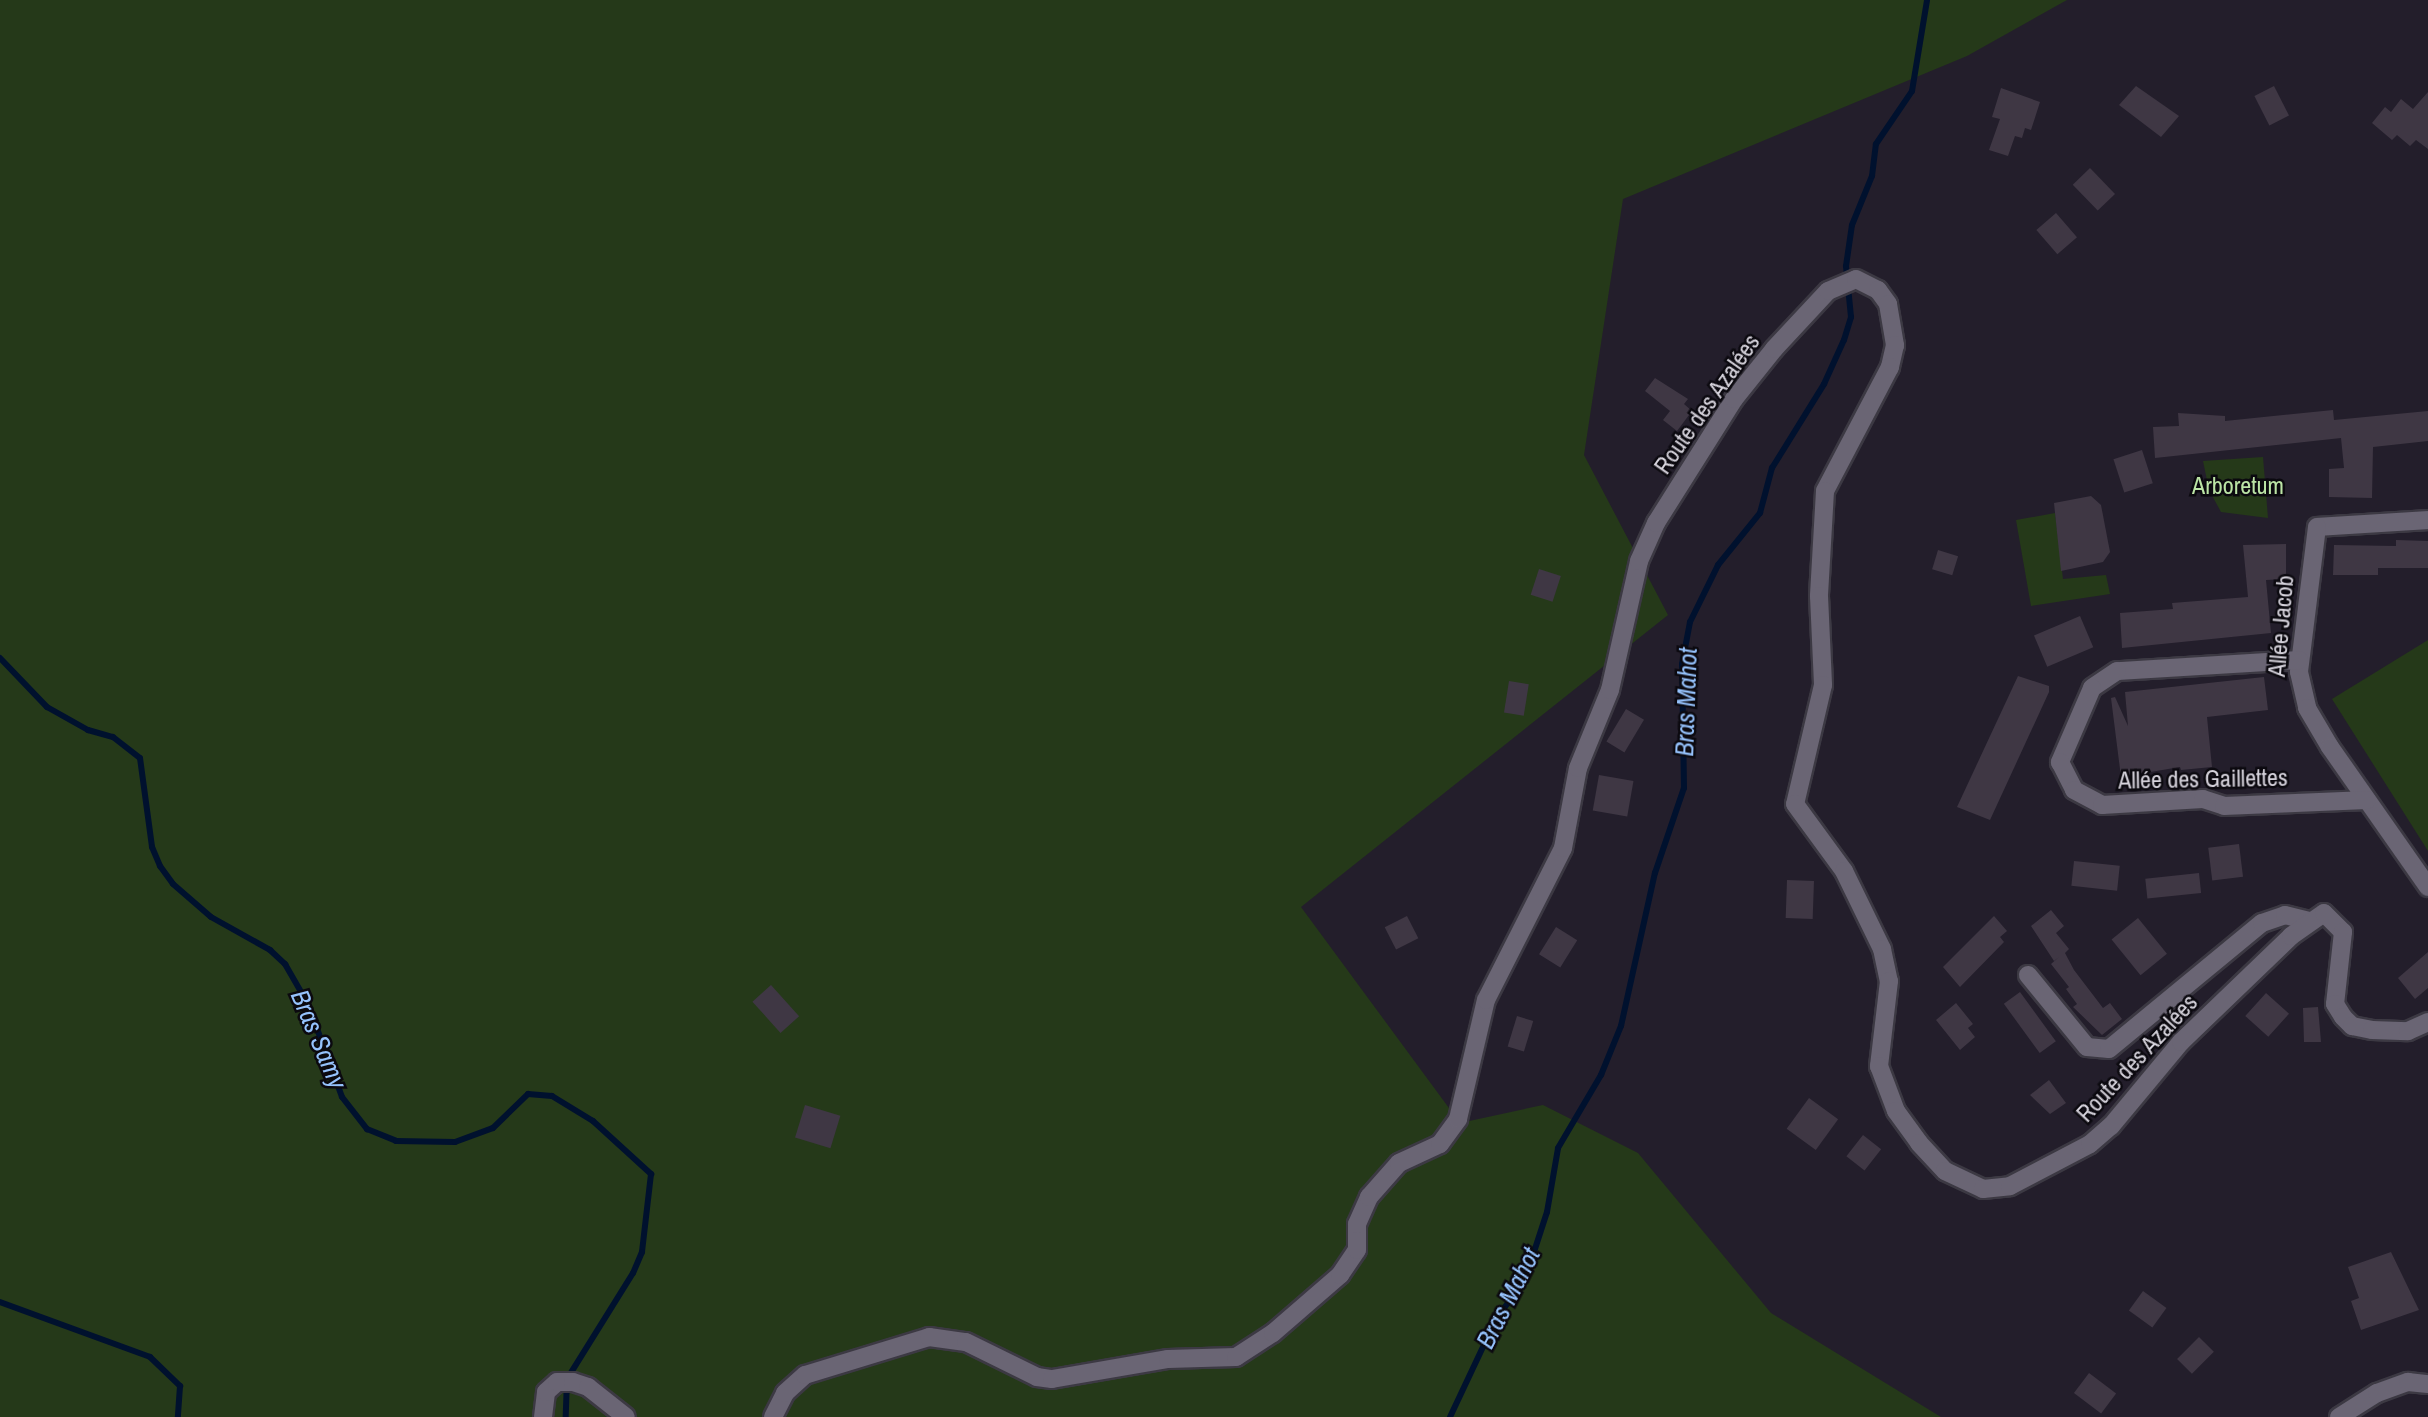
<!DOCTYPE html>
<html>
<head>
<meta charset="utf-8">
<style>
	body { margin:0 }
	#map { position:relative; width:2428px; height:1417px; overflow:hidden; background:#231e2b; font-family:"Archivo Narrow",sans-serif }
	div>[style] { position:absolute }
	.green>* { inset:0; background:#253919 }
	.stream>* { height:6px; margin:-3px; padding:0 3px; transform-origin:3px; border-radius:3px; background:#00112e }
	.building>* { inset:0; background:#3f3744; transform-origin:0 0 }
	.roads { filter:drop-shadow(2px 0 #3c3943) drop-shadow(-2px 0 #3c3943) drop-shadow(0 2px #3c3943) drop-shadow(0 -2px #3c3943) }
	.minor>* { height:18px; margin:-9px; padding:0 9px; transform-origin:9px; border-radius:9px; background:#6a6574 }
	.secondary>* { height:18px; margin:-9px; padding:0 9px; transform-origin:9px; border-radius:9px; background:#6a6574 }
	span { translate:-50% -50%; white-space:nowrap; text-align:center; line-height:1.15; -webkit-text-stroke:5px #0b090f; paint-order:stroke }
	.street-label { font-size:24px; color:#d6d3dc }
	.park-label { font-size:24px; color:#bbe4a5 }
	.water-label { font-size:26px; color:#95c2fc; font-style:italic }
</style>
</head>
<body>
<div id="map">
	<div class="green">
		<div style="clip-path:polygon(0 0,2067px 0,1967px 56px,1623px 199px,1584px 455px,1668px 615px,1301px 907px,1460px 1123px,1543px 1105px,1638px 1153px,1771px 1313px,1941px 1417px,0 1417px)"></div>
		<div style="clip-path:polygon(2263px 457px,2268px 518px,2221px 512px,2209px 490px,2203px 461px)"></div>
		<div style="clip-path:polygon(2055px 513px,2063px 579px,2106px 575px,2110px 594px,2031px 606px,2016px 520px)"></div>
		<div style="clip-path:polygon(2428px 640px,2428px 851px,2332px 699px)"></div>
	</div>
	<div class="stream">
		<div style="left:0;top:658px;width:68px;rotate:46.2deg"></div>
		<div style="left:47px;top:707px;width:47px;rotate:29.3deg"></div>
		<div style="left:88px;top:730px;width:26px;rotate:16deg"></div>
		<div style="left:113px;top:737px;width:34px;rotate:38deg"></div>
		<div style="left:140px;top:758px;width:90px;rotate:82.3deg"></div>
		<div style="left:152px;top:847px;width:21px;rotate:67deg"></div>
		<div style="left:160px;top:866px;width:22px;rotate:54deg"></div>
		<div style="left:173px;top:884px;width:50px;rotate:41deg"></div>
		<div style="left:211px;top:917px;width:68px;rotate:29.2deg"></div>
		<div style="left:270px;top:950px;width:21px;rotate:43deg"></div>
		<div style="left:285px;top:964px;width:46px;rotate:60.1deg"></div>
		<div style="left:308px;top:1004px;width:99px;rotate:69.9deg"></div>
		<div style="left:342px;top:1097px;width:41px;rotate:52deg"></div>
		<div style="left:367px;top:1129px;width:31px;rotate:22deg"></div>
		<div style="left:396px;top:1141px;width:59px;rotate:1deg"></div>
		<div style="left:455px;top:1142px;width:40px;rotate:-20.2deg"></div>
		<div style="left:493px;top:1128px;width:49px;rotate:-44.2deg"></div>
		<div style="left:528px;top:1094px;width:24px;rotate:5deg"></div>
		<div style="left:552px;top:1096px;width:48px;rotate:31.4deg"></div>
		<div style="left:593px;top:1121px;width:79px;rotate:42.4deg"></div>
		<div style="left:651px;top:1174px;width:79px;rotate:96.6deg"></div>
		<div style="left:642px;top:1252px;width:23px;rotate:113deg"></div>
		<div style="left:633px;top:1273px;width:125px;rotate:121.9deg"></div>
		<div style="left:567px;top:1379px;width:38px;rotate:92deg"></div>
		<div style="left:0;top:1302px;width:160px;rotate:20.1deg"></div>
		<div style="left:150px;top:1357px;width:42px;rotate:44deg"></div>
		<div style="left:180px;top:1386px;width:31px;rotate:94deg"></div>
		<div style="left:1450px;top:1417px;width:110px;rotate:-64.8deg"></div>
		<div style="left:1497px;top:1317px;width:33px;rotate:-52deg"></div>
		<div style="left:1517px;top:1291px;width:39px;rotate:-66deg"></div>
		<div style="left:1533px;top:1255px;width:45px;rotate:-72deg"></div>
		<div style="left:1547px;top:1212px;width:65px;rotate:-80.2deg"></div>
		<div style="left:1558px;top:1148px;width:85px;rotate:-59.5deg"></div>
		<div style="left:1601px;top:1075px;width:53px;rotate:-67.8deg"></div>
		<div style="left:1621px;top:1026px;width:157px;rotate:-77.5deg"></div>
		<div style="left:1655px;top:873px;width:90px;rotate:-71.2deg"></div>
		<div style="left:1684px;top:788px;width:124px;rotate:-90.9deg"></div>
		<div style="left:1682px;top:664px;width:43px;rotate:-79.2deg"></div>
		<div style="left:1690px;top:622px;width:64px;rotate:-63.8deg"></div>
		<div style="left:1718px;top:565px;width:67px;rotate:-51.1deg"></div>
		<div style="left:1760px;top:513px;width:47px;rotate:-75.1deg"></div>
		<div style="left:1772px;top:468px;width:99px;rotate:-58.2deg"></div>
		<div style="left:1824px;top:384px;width:48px;rotate:-65.6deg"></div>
		<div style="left:1844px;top:340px;width:24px;rotate:-73deg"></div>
		<div style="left:1851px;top:317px;width:51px;rotate:-95.6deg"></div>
		<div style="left:1846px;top:266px;width:41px;rotate:-81.7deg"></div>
		<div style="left:1852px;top:225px;width:53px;rotate:-67.8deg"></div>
		<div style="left:1872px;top:176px;width:32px;rotate:-83deg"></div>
		<div style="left:1876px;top:144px;width:64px;rotate:-55.8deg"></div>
		<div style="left:1912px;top:91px;width:92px;rotate:-80.6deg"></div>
	</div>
	<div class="building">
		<div style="clip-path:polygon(2136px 86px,2179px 116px,2161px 137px,2119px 105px)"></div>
		<div style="left:2274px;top:86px;width:33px;height:22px;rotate:63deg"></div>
		<div style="clip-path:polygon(2001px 88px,2040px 102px,2031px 130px,2025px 128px,2022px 138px,2015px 136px,2008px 156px,1989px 150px,2000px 119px,1992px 117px)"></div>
		<div style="clip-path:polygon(2428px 92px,2428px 149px,2416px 140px,2410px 146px,2397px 135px,2392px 140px,2372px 123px,2385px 107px,2391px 112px,2401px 99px,2413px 109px)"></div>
		<div style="left:2090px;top:168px;width:36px;height:24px;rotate:46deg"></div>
		<div style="left:2056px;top:213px;width:32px;height:26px;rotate:49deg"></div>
		<div style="clip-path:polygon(1655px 378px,1688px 399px,1684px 404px,1692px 411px,1677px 431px,1663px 420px,1670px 411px,1645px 391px)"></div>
		<div style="clip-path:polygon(2333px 410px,2334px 420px,2428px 411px,2428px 441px,2373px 447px,2372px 498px,2329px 497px,2329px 469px,2344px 468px,2341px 438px,2155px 458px,2153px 427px,2179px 426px,2178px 413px,2225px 416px,2225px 421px)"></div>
		<div style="left:2142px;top:450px;width:35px;height:30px;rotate:72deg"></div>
		<div style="clip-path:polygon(2091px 496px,2101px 505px,2110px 552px,2103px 562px,2061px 571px,2054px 503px)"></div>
		<div style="clip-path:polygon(2396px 540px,2428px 541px,2428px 568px,2378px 568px,2378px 575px,2333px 575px,2334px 545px,2396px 546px)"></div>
		<div style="clip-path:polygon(2286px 544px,2286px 579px,2266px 580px,2271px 633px,2122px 648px,2120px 613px,2173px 609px,2172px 603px,2248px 597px,2243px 545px)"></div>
		<div style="left:1938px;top:550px;width:21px;height:20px;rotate:17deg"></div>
		<div style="left:1539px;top:569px;width:23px;height:27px;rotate:18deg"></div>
		<div style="left:2080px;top:616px;width:34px;height:50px;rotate:67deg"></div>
		<div style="clip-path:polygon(2018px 676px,2049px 686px,2049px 692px,1990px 820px,1957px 807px)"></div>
		<div style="clip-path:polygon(2264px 677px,2268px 710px,2207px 717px,2212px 767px,2181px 770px,2180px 767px,2121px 777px,2111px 698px,2115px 697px,2128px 726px,2125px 692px)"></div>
		<div style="left:1509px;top:681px;width:20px;height:32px;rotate:9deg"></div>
		<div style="left:1626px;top:709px;width:21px;height:38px;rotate:31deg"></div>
		<div style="left:1599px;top:775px;width:35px;height:36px;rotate:10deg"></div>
		<div style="left:2239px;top:844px;width:33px;height:31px;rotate:83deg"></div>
		<div style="left:2074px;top:861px;width:46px;height:25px;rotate:6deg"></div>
		<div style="left:2199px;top:873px;width:20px;height:54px;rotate:84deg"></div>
		<div style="left:1787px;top:880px;width:27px;height:38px;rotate:2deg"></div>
		<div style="clip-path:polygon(2051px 910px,2064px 926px,2056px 933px,2069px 949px,2065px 953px,2074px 970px,2103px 1008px,2110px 1003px,2122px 1019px,2102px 1035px,2073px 1007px,2077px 1004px,2066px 989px,2069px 987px,2051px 964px,2059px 957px,2054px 961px,2031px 926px)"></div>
		<div style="left:1407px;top:916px;width:25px;height:25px;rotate:63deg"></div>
		<div style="clip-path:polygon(1994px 916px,2007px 931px,2000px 937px,2004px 942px,1960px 987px,1943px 967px)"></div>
		<div style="left:2138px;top:918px;width:46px;height:34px;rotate:51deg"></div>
		<div style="left:1556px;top:927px;width:25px;height:32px;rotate:32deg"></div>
		<div style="clip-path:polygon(2428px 952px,2428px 988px,2415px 999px,2398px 978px)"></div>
		<div style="left:771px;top:985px;width:42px;height:25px;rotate:48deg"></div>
		<div style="left:2020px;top:992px;width:61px;height:20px;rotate:54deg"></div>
		<div style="left:2266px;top:993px;width:31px;height:31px;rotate:42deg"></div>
		<div style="clip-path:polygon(1956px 1003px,1973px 1024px,1968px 1028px,1975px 1037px,1960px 1050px,1936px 1020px)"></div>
		<div style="clip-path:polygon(2318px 1007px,2321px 1042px,2304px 1042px,2303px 1008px)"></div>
		<div style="left:1517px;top:1016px;width:17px;height:32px;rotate:17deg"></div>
		<div style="clip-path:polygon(2049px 1080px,2066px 1103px,2050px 1114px,2030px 1095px)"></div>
		<div style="left:1809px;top:1098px;width:36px;height:38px;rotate:36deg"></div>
		<div style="left:805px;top:1105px;width:37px;height:34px;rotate:17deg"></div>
		<div style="left:1863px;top:1135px;width:23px;height:27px;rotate:38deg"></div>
		<div style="clip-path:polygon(2391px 1252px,2419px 1310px,2361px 1330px,2351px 1301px,2359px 1298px,2348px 1267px)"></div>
		<div style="left:2143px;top:1291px;width:29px;height:24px;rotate:36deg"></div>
		<div style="left:2199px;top:1337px;width:21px;height:31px;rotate:45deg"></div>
		<div style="left:2089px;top:1373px;width:34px;height:25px;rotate:37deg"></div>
	</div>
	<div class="roads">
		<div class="minor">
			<div style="left:2428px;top:520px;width:111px;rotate:176.4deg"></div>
			<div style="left:2317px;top:527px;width:146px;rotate:97.1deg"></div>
			<div style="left:2299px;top:672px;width:37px;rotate:77deg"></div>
			<div style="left:2307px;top:708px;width:45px;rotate:59.5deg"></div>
			<div style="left:2330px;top:747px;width:171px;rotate:55deg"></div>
			<div style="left:2299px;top:660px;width:182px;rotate:176.5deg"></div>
			<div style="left:2117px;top:671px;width:30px;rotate:146deg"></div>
			<div style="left:2092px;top:688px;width:81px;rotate:113.4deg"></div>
			<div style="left:2060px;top:762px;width:31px;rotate:63deg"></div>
			<div style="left:2074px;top:790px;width:32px;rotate:28deg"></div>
			<div style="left:2102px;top:805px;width:101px;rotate:-3.4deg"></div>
			<div style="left:2203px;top:799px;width:22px;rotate:18deg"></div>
			<div style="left:2224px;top:806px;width:143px;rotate:-2.4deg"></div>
			<div style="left:2028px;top:975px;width:93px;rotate:50.7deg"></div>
			<div style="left:2087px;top:1047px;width:22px;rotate:5deg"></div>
			<div style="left:2109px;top:1049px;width:198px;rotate:-39.5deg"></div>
			<div style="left:2262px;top:923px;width:24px;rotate:-19deg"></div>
			<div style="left:2285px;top:915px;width:25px;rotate:14deg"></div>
			<div style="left:2339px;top:1417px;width:45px;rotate:-32.3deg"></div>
			<div style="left:2377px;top:1393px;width:33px;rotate:-20deg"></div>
			<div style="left:2408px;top:1382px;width:20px;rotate:6deg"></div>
		</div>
		<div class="secondary">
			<div style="left:543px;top:1417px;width:25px;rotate:-83deg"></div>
			<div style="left:546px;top:1392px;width:15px;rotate:-42deg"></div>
			<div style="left:557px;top:1382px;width:16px"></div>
			<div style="left:573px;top:1382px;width:16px;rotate:18deg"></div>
			<div style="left:588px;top:1387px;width:48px;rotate:38.3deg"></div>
			<div style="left:773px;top:1417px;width:27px;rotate:-63deg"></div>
			<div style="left:785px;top:1393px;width:27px;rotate:-42deg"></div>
			<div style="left:805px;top:1375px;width:130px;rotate:-17deg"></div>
			<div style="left:929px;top:1337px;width:37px;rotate:8deg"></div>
			<div style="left:966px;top:1342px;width:79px;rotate:26.2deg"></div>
			<div style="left:1037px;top:1377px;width:15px;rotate:8deg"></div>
			<div style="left:1052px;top:1379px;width:118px;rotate:-9.8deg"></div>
			<div style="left:1168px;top:1359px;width:68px;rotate:-1.7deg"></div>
			<div style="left:1236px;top:1357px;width:44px;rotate:-33deg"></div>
			<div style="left:1273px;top:1333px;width:89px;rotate:-40.9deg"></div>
			<div style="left:1340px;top:1275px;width:30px;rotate:-56deg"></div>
			<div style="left:1357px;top:1250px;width:26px;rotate:-90deg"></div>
			<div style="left:1357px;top:1224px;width:30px;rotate:-66deg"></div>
			<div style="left:1369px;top:1197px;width:45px;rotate:-48.6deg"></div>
			<div style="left:1399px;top:1163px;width:45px;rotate:-24.9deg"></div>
			<div style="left:1440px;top:1144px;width:31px;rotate:-54deg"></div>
			<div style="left:1458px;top:1119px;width:122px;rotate:-76.8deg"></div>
			<div style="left:1486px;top:1000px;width:170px;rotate:-63.1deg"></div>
			<div style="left:1563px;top:848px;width:81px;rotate:-79.4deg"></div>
			<div style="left:1578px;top:768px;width:84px;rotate:-67.7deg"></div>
			<div style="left:1610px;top:690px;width:132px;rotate:-77.3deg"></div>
			<div style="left:1639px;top:561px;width:42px;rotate:-65.9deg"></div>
			<div style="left:1656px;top:523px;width:146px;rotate:-57.8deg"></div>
			<div style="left:1734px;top:399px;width:64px;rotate:-51.3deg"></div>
			<div style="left:1774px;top:349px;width:79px;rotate:-47deg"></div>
			<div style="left:1828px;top:291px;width:30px;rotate:-23deg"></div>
			<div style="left:1856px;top:279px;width:25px;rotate:27deg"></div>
			<div style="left:1878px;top:290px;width:17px;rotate:54deg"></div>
			<div style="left:1888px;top:304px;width:42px;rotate:80.3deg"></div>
			<div style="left:1895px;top:345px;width:23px;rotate:103deg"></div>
			<div style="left:1890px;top:367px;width:140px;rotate:117.7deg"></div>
			<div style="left:1825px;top:491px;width:105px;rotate:93.3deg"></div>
			<div style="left:1819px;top:596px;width:89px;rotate:87.4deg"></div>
			<div style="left:1823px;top:685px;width:122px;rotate:103.2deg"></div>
			<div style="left:1795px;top:804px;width:83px;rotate:53.8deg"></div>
			<div style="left:1844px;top:871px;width:87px;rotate:64deg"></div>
			<div style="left:1882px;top:949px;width:33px;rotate:78deg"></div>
			<div style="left:1889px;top:981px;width:86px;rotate:96.7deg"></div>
			<div style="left:1879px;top:1066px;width:48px;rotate:69.3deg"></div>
			<div style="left:1896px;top:1111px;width:39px;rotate:54deg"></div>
			<div style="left:1919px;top:1143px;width:38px;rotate:47deg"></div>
			<div style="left:1945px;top:1171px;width:42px;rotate:25.3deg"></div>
			<div style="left:1983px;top:1189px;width:27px;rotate:-6deg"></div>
			<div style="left:2010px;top:1186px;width:90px;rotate:-27.7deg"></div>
			<div style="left:2090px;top:1144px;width:28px;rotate:-41deg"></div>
			<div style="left:2111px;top:1126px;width:109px;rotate:-50.2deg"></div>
			<div style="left:2181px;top:1042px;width:153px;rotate:-43.9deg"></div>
			<div style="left:2291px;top:936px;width:40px;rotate:-34.9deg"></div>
			<div style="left:2324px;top:913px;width:27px;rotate:45deg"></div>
			<div style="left:2343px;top:932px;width:72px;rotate:96.3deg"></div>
			<div style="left:2335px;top:1004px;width:15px;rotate:58deg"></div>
			<div style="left:2343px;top:1017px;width:13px;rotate:45deg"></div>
			<div style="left:2352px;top:1026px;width:20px;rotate:11deg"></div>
			<div style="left:2372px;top:1030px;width:36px;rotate:2deg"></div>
			<div style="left:2408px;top:1031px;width:22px;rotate:-24deg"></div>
		</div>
	</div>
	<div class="street-label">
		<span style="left:1707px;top:404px;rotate:-55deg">Route des Azalées</span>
		<span style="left:2281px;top:626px;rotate:-85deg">Allée Jacob</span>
		<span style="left:2203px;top:779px;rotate:-1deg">Allée des Gaillettes</span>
		<span style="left:2137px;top:1058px;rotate:-47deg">Route des Azalées</span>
	</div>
	<div class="park-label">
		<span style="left:2238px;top:486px">Arboretum</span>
	</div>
	<div class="water-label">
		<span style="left:1686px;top:702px;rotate:-88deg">Bras Mahot</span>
		<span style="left:319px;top:1039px;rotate:67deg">Bras Samy</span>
		<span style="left:1508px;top:1298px;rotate:-63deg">Bras Mahot</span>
	</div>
</div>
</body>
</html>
